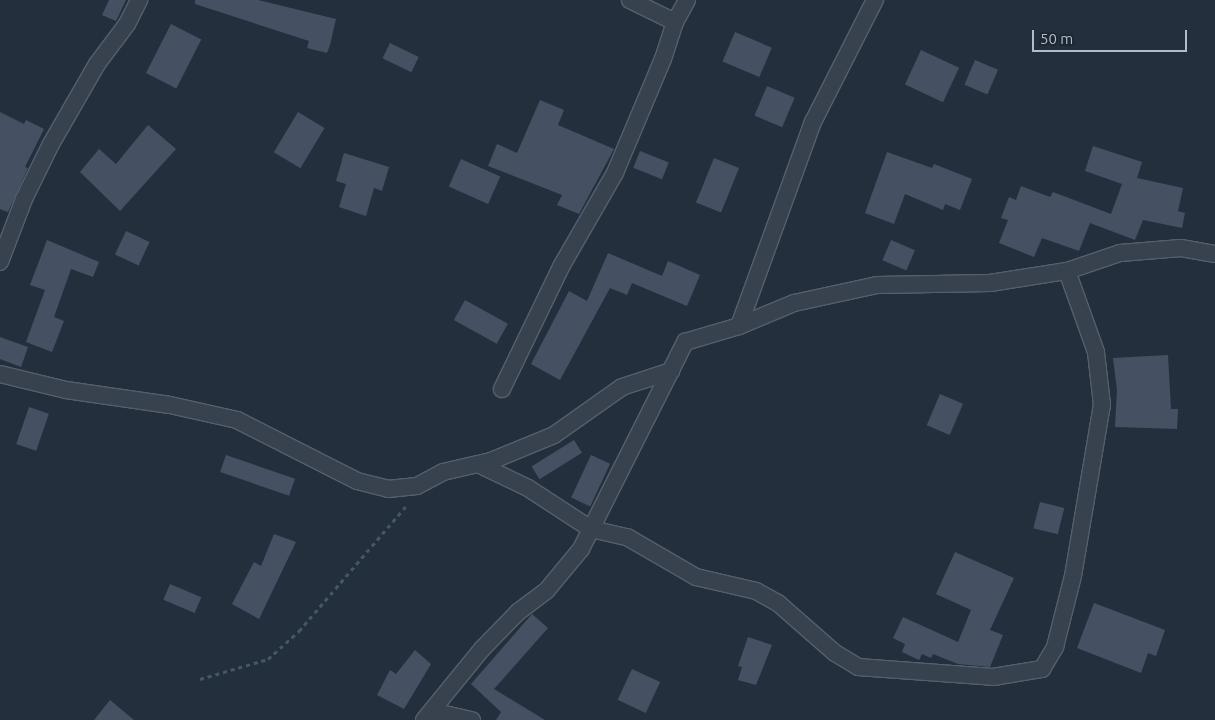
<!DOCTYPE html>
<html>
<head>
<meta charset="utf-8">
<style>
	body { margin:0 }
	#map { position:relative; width:1215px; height:720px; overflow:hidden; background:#242f3e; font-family:Ubuntu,sans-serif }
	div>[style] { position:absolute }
	.building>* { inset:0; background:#455162; transform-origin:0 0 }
	.path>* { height:3px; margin-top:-1.5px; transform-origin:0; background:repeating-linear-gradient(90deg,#44595c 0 4px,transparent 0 8px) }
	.roads { filter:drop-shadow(1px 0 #565f6c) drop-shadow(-1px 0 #565f6c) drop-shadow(0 1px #565f6c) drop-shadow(0 -1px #565f6c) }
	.street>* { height:16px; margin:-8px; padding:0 8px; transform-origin:8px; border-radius:8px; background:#38414e }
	span { translate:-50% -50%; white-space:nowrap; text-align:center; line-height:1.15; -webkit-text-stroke:4px #1d2633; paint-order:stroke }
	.scale { position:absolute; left:1032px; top:30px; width:155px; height:22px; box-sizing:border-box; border:2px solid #b4bcc9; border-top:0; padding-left:6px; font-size:15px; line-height:18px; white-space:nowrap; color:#b4bcc9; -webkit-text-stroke:4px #1d2633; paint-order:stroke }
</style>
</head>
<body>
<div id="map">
	<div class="building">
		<div style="clip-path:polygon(109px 0,126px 0,116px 21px,102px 15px)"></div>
		<div style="clip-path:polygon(195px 0,258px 0,336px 19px,330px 45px,327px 53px,307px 48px,309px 41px,195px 4px)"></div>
		<div style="left:171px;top:24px;width:34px;height:55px;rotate:27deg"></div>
		<div style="left:735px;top:32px;width:40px;height:32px;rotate:23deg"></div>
		<div style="left:390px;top:43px;width:32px;height:17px;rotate:26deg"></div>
		<div style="left:921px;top:50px;width:42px;height:38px;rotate:25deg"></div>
		<div style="left:975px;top:60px;width:25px;height:27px;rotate:23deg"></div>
		<div style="left:767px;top:86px;width:30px;height:32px;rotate:23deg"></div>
		<div style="clip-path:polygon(540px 100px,564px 110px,558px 125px,614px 149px,579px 214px,557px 205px,562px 195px,488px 166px,497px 144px,517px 153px)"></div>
		<div style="clip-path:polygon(0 112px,24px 124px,26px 120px,44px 129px,25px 167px,28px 168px,8px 212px,0 209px)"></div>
		<div style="left:298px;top:112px;width:31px;height:47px;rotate:31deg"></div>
		<div style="clip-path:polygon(148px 125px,176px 149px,120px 211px,80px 172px,99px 149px,116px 164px)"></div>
		<div style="clip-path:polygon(1093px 146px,1142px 162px,1137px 178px,1183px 188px,1178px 211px,1185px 213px,1182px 228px,1143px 220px,1135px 240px,1090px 223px,1079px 251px,1042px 238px,1034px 257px,999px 243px,1008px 220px,1001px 218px,1009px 197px,1016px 200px,1021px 186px,1050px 197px,1053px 192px,1111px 214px,1122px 184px,1085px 171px)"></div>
		<div style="left:640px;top:151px;width:31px;height:18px;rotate:22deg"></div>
		<div style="clip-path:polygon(887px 152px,932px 168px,934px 164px,972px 179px,960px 210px,945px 204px,943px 210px,905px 194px,894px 224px,865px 213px)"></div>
		<div style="clip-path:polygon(344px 153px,389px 167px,382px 191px,374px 188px,366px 216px,339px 207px,346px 184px,336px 181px)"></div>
		<div style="left:714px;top:158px;width:27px;height:48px;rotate:22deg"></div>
		<div style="left:461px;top:159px;width:43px;height:30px;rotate:24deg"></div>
		<div style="left:126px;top:231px;width:26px;height:26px;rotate:25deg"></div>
		<div style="clip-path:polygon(47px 240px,99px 262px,93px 277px,71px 269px,54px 317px,64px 321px,52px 352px,26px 342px,45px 290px,30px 285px)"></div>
		<div style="left:891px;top:240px;width:26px;height:22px;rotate:23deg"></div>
		<div style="clip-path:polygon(608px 253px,662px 276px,668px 261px,700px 275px,687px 306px,632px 283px,627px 295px,610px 288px,560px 380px,531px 364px,569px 291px,587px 301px)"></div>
		<div style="left:465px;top:300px;width:49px;height:23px;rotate:29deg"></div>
		<div style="clip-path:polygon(0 337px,28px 347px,21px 367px,0 359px)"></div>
		<div style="clip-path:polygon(1168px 355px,1171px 409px,1178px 409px,1177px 429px,1115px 427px,1117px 390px,1113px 358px)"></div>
		<div style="left:940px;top:394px;width:25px;height:34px;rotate:23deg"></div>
		<div style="left:29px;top:407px;width:21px;height:39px;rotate:19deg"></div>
		<div style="left:574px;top:440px;width:15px;height:50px;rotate:58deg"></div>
		<div style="left:226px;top:455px;width:73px;height:18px;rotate:19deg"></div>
		<div style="left:591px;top:455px;width:21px;height:47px;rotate:25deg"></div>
		<div style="left:1040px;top:502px;width:25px;height:27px;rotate:14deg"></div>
		<div style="clip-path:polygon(274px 534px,296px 542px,259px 619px,232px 604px,254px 562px,261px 566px)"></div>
		<div style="clip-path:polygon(955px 552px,1014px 578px,990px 630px,1003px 635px,990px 667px,958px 664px,933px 654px,931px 658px,922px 654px,919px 660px,902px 652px,905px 644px,893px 638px,903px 617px,958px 642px,971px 610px,936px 594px)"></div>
		<div style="left:170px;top:584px;width:34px;height:17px;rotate:23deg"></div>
		<div style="clip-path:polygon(1094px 603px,1165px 630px,1156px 656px,1148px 653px,1141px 673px,1077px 648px)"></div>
		<div style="clip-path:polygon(532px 614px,548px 628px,494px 689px,545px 720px,496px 720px,501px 712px,471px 684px)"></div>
		<div style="clip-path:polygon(748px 637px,772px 645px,756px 685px,738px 680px,742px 667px,738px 666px)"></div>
		<div style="clip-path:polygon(415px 650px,431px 664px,404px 709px,377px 695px,390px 670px,396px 674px)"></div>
		<div style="left:632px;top:669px;width:31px;height:34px;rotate:25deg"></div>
		<div style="clip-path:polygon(110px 700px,134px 720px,94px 720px)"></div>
	</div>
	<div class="path">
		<div style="left:200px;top:679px;width:71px;rotate:-16.4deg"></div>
		<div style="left:268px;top:659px;width:42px;rotate:-42.1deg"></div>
		<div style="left:299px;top:631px;width:165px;rotate:-49.4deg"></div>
	</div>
	<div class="roads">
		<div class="street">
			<div style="left:630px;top:0;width:50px;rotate:26.1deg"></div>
			<div style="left:0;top:262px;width:67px;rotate:-69.1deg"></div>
			<div style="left:24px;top:199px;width:61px;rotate:-63.9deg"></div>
			<div style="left:51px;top:144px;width:92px;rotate:-60.1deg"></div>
			<div style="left:97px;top:64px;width:50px;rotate:-53.1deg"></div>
			<div style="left:127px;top:24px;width:27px;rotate:-63deg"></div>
			<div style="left:739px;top:326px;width:217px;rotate:-70.1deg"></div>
			<div style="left:813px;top:122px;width:137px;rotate:-63.1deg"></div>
			<div style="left:0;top:374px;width:68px;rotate:13.6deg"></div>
			<div style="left:66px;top:390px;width:105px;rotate:8.2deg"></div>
			<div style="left:170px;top:405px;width:69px;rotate:12.6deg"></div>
			<div style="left:237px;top:420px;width:135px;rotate:26.9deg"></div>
			<div style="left:357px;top:481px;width:32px;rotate:14deg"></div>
			<div style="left:388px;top:489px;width:29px;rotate:-6deg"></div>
			<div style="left:417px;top:486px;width:30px;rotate:-28deg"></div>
			<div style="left:443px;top:472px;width:49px;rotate:-12.9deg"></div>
			<div style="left:491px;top:461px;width:68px;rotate:-22.4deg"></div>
			<div style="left:554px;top:435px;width:83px;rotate:-35.2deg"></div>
			<div style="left:622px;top:387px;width:52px;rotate:-18.1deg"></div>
			<div style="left:502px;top:389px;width:138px;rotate:-64.2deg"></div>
			<div style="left:562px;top:265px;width:106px;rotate:-60.1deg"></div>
			<div style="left:615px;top:173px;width:124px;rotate:-67.2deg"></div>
			<div style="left:663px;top:59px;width:39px;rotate:-72deg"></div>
			<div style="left:675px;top:22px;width:25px;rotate:-61deg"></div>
			<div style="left:478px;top:464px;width:55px;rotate:25.6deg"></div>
			<div style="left:528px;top:488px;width:75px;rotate:33.1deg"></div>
			<div style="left:591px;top:529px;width:37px;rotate:13deg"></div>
			<div style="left:627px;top:537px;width:80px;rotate:30.1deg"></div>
			<div style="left:696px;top:577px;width:62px;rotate:13.1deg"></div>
			<div style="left:756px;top:591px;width:26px;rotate:29deg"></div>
			<div style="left:779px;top:604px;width:74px;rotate:41.2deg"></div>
			<div style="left:835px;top:653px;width:27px;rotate:31deg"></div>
			<div style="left:858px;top:667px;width:135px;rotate:4.2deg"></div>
			<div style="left:993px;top:677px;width:50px;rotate:-9.3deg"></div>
			<div style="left:1042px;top:669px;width:26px;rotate:-59deg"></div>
			<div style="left:1055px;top:647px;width:73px;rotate:-75.8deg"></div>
			<div style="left:1073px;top:576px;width:173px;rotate:-80.4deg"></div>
			<div style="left:1102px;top:405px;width:53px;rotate:-96.5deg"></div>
			<div style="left:1096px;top:352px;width:86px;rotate:-109.7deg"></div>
			<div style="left:424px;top:720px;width:92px;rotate:-50.8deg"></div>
			<div style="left:482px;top:649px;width:52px;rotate:-45.8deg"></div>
			<div style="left:518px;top:612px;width:36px;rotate:-37deg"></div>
			<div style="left:547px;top:590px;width:53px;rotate:-50.3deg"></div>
			<div style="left:581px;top:549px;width:232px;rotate:-63.3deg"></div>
			<div style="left:685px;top:342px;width:56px;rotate:-16.5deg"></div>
			<div style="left:739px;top:326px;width:60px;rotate:-22.7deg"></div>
			<div style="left:794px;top:303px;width:85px;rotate:-12.2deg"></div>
			<div style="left:877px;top:285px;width:113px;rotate:-1deg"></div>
			<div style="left:990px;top:283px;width:78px;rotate:-8.9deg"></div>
			<div style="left:1067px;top:271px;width:56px;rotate:-18.8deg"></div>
			<div style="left:1120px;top:253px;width:61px;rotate:-4.7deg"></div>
			<div style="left:1181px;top:248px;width:35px;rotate:10deg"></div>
			<div style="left:427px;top:720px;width:12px;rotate:-42deg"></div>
			<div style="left:436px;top:712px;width:37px;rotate:13deg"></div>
		</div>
	</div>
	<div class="scale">50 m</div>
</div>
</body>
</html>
